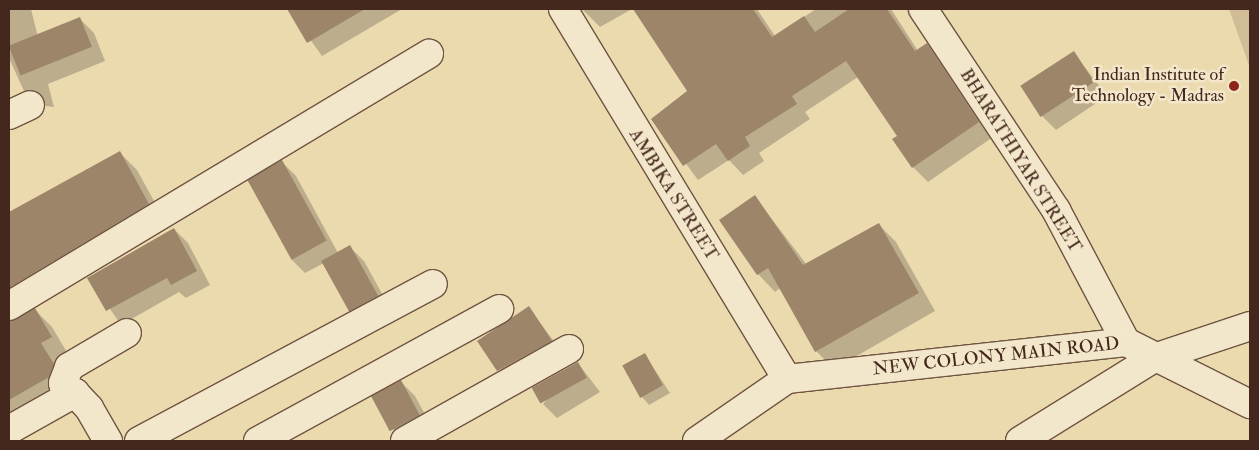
<!DOCTYPE html>
<html>
<head>
<meta charset="utf-8">
<style>
	body { margin:0 }
	#map { position:relative; width:1259px; height:450px; overflow:hidden; background:#ecdaaf; font-family:"IM FELL Double Pica",serif }
	div>[style] { position:absolute }
	.green>* { inset:0; background:#d0bc96 }
	.shadow>* { inset:0; background:#0003 }
	.building>* { inset:0; background:#9c8569; transform-origin:0 0 }
	.roads { filter:drop-shadow(1px 0 #6f5442) drop-shadow(-1px 0 #6f5442) drop-shadow(0 1px #6f5442) drop-shadow(0 -1px #6f5442) }
	.street>* { height:28px; margin:-14px; padding:0 14px; transform-origin:14px; border-radius:14px; background:#f3e7cb }
	.secondary>* { height:28px; margin:-14px; padding:0 14px; transform-origin:14px; border-radius:14px; background:#f3e7cb }
	.dots>* { width:14px; height:14px; translate:-50% -50%; box-sizing:border-box; border:2px solid #f3e7cb; border-radius:50% }
	span { translate:-50% -50%; white-space:nowrap; text-align:center; line-height:1.15; -webkit-text-stroke:5px #f3e7cb; paint-order:stroke }
	.poi-label { font-size:18px; color:#45281d }
	.right { translate:-100% -50%; text-align:right }
	.street-label { font-size:18px; color:#45281d }
	.frame { position:absolute; inset:0; border:10px solid #45281d; pointer-events:none }
</style>
</head>
<body>
<div id="map">
	<div class="green">
		<div style="clip-path:polygon(1229px 9px,1250px 9px,1250px 68px)"></div>
	</div>
	<div class="shadow">
		<div style="clip-path:polygon(9px 9px,31px 9px,38px 37px,80px 19px,94px 33px,105px 61px,48px 84px,54px 107px,38px 105px,24px 91px,9px 58px)"></div>
		<div style="clip-path:polygon(288px 9px,402px 9px,322px 56px)"></div>
		<div style="clip-path:polygon(582px 9px,632px 9px,600px 27px)"></div>
		<div style="clip-path:polygon(634px 9px,757px 9px,775px 36px,816px 9px,891px 9px,918px 51px,927px 45px,941px 59px,993px 137px,928px 182px,913px 167px,899px 136px,858px 77px,805px 112px,810px 119px,759px 153px,764px 161px,743px 175px,729px 160px,698px 180px,653px 119px,688px 91px)"></div>
		<div style="clip-path:polygon(1073px 52px,1107px 96px,1056px 130px,1042px 116px)"></div>
		<div style="clip-path:polygon(120px 153px,137px 170px,165px 221px,12px 316px,12px 321px,35px 310px,52px 327px,68px 354px,58px 360px,70px 382px,18px 421px,9px 412px,9px 214px)"></div>
		<div style="clip-path:polygon(282px 162px,296px 176px,338px 253px,350px 247px,364px 261px,391px 310px,364px 325px,350px 311px,324px 263px,305px 273px,291px 259px)"></div>
		<div style="clip-path:polygon(755px 197px,807px 265px,878px 224px,896px 242px,935px 311px,834px 369px,816px 351px,780px 288px,775px 292px,758px 274px)"></div>
		<div style="clip-path:polygon(174px 229px,188px 243px,210px 285px,186px 298px,179px 292px,121px 325px,89px 278px)"></div>
		<div style="clip-path:polygon(529px 308px,562px 352px,509px 382px,479px 341px)"></div>
		<div style="clip-path:polygon(645px 355px,670px 393px,649px 405px,642px 397px)"></div>
		<div style="clip-path:polygon(578px 363px,600px 392px,557px 418px,543px 404px)"></div>
		<div style="clip-path:polygon(401px 382px,415px 396px,433px 429px,401px 441px,373px 397px)"></div>
	</div>
	<div class="building">
		<div style="clip-path:polygon(287px 9px,365px 9px,307px 43px)"></div>
		<div style="clip-path:polygon(633px 9px,753px 9px,772px 37px,804px 16px,815px 32px,849px 9px,887px 9px,915px 51px,927px 43px,979px 122px,912px 168px,892px 139px,897px 136px,846px 61px,792px 96px,797px 104px,745px 137px,750px 146px,728px 161px,716px 144px,683px 166px,651px 119px,687px 91px)"></div>
		<div style="left:80px;top:17px;width:32px;height:77px;rotate:68deg"></div>
		<div style="left:1074px;top:51px;width:37px;height:64px;rotate:57deg"></div>
		<div style="clip-path:polygon(120px 151px,149px 204px,9px 288px,9px 212px)"></div>
		<div style="left:282px;top:160px;width:92px;height:40px;rotate:61deg"></div>
		<div style="clip-path:polygon(755px 195px,803px 265px,879px 223px,919px 293px,815px 352px,768px 268px,757px 275px,719px 220px)"></div>
		<div style="clip-path:polygon(174px 228px,197px 271px,171px 285px,167px 278px,106px 311px,87px 278px)"></div>
		<div style="left:350px;top:245px;width:58px;height:33px;rotate:61deg"></div>
		<div style="clip-path:polygon(529px 306px,552px 341px,497px 371px,477px 341px)"></div>
		<div style="clip-path:polygon(35px 308px,52px 337px,41px 343px,54px 364px,49px 377px,9px 400px,9px 322px)"></div>
		<div style="left:645px;top:353px;width:37px;height:26px;rotate:61deg"></div>
		<div style="left:578px;top:362px;width:18px;height:53px;rotate:61deg"></div>
		<div style="left:401px;top:380px;width:40px;height:34px;rotate:62deg"></div>
	</div>
	<div class="roads">
		<div class="street">
			<div style="left:923px;top:9px;width:241px;rotate:56.5deg"></div>
			<div style="left:1056px;top:210px;width:149px;rotate:62.1deg"></div>
			<div style="left:9px;top:115px;width:23px;rotate:-25deg"></div>
			<div style="left:9px;top:306px;width:490px;rotate:-31deg"></div>
			<div style="left:66px;top:395px;width:12px;rotate:-104deg"></div>
			<div style="left:63px;top:383px;width:17px;rotate:-69deg"></div>
			<div style="left:69px;top:367px;width:67px;rotate:-30.4deg"></div>
			<div style="left:9px;top:430px;width:76px;rotate:-29.3deg"></div>
			<div style="left:75px;top:393px;width:21px;rotate:47deg"></div>
			<div style="left:89px;top:408px;width:38px;rotate:60deg"></div>
			<div style="left:139px;top:441px;width:333px;rotate:-28.1deg"></div>
			<div style="left:258px;top:441px;width:275px;rotate:-28.7deg"></div>
			<div style="left:405px;top:441px;width:188px;rotate:-29.3deg"></div>
			<div style="left:697px;top:441px;width:109px;rotate:-34.6deg"></div>
			<div style="left:1020px;top:441px;width:158px;rotate:-31.8deg"></div>
		</div>
		<div class="secondary">
			<div style="left:563px;top:9px;width:433px;rotate:58.8deg"></div>
			<div style="left:787px;top:379px;width:341px;rotate:-6.2deg"></div>
			<div style="left:1126px;top:342px;width:139px;rotate:26.6deg"></div>
			<div style="left:1154px;top:358px;width:101px;rotate:-18.4deg"></div>
		</div>
	</div>
	<div class="dots">
		<div style="left:1234px;top:86px;background:#8f2418"></div>
	</div>
	<div class="poi-label">
		<span class="right" style="left:1224px;top:86px">Indian Institute of<br>Technology - Madras</span>
	</div>
	<div class="street-label">
		<span style="left:1020px;top:161px;rotate:58deg">BHARATHIYAR STREET</span>
		<span style="left:673px;top:195px;rotate:58deg">AMBIKA STREET</span>
		<span style="left:996px;top:357px;rotate:-6deg">NEW COLONY MAIN ROAD</span>
	</div>
	<div class="frame"></div>
</div>
</body>
</html>
